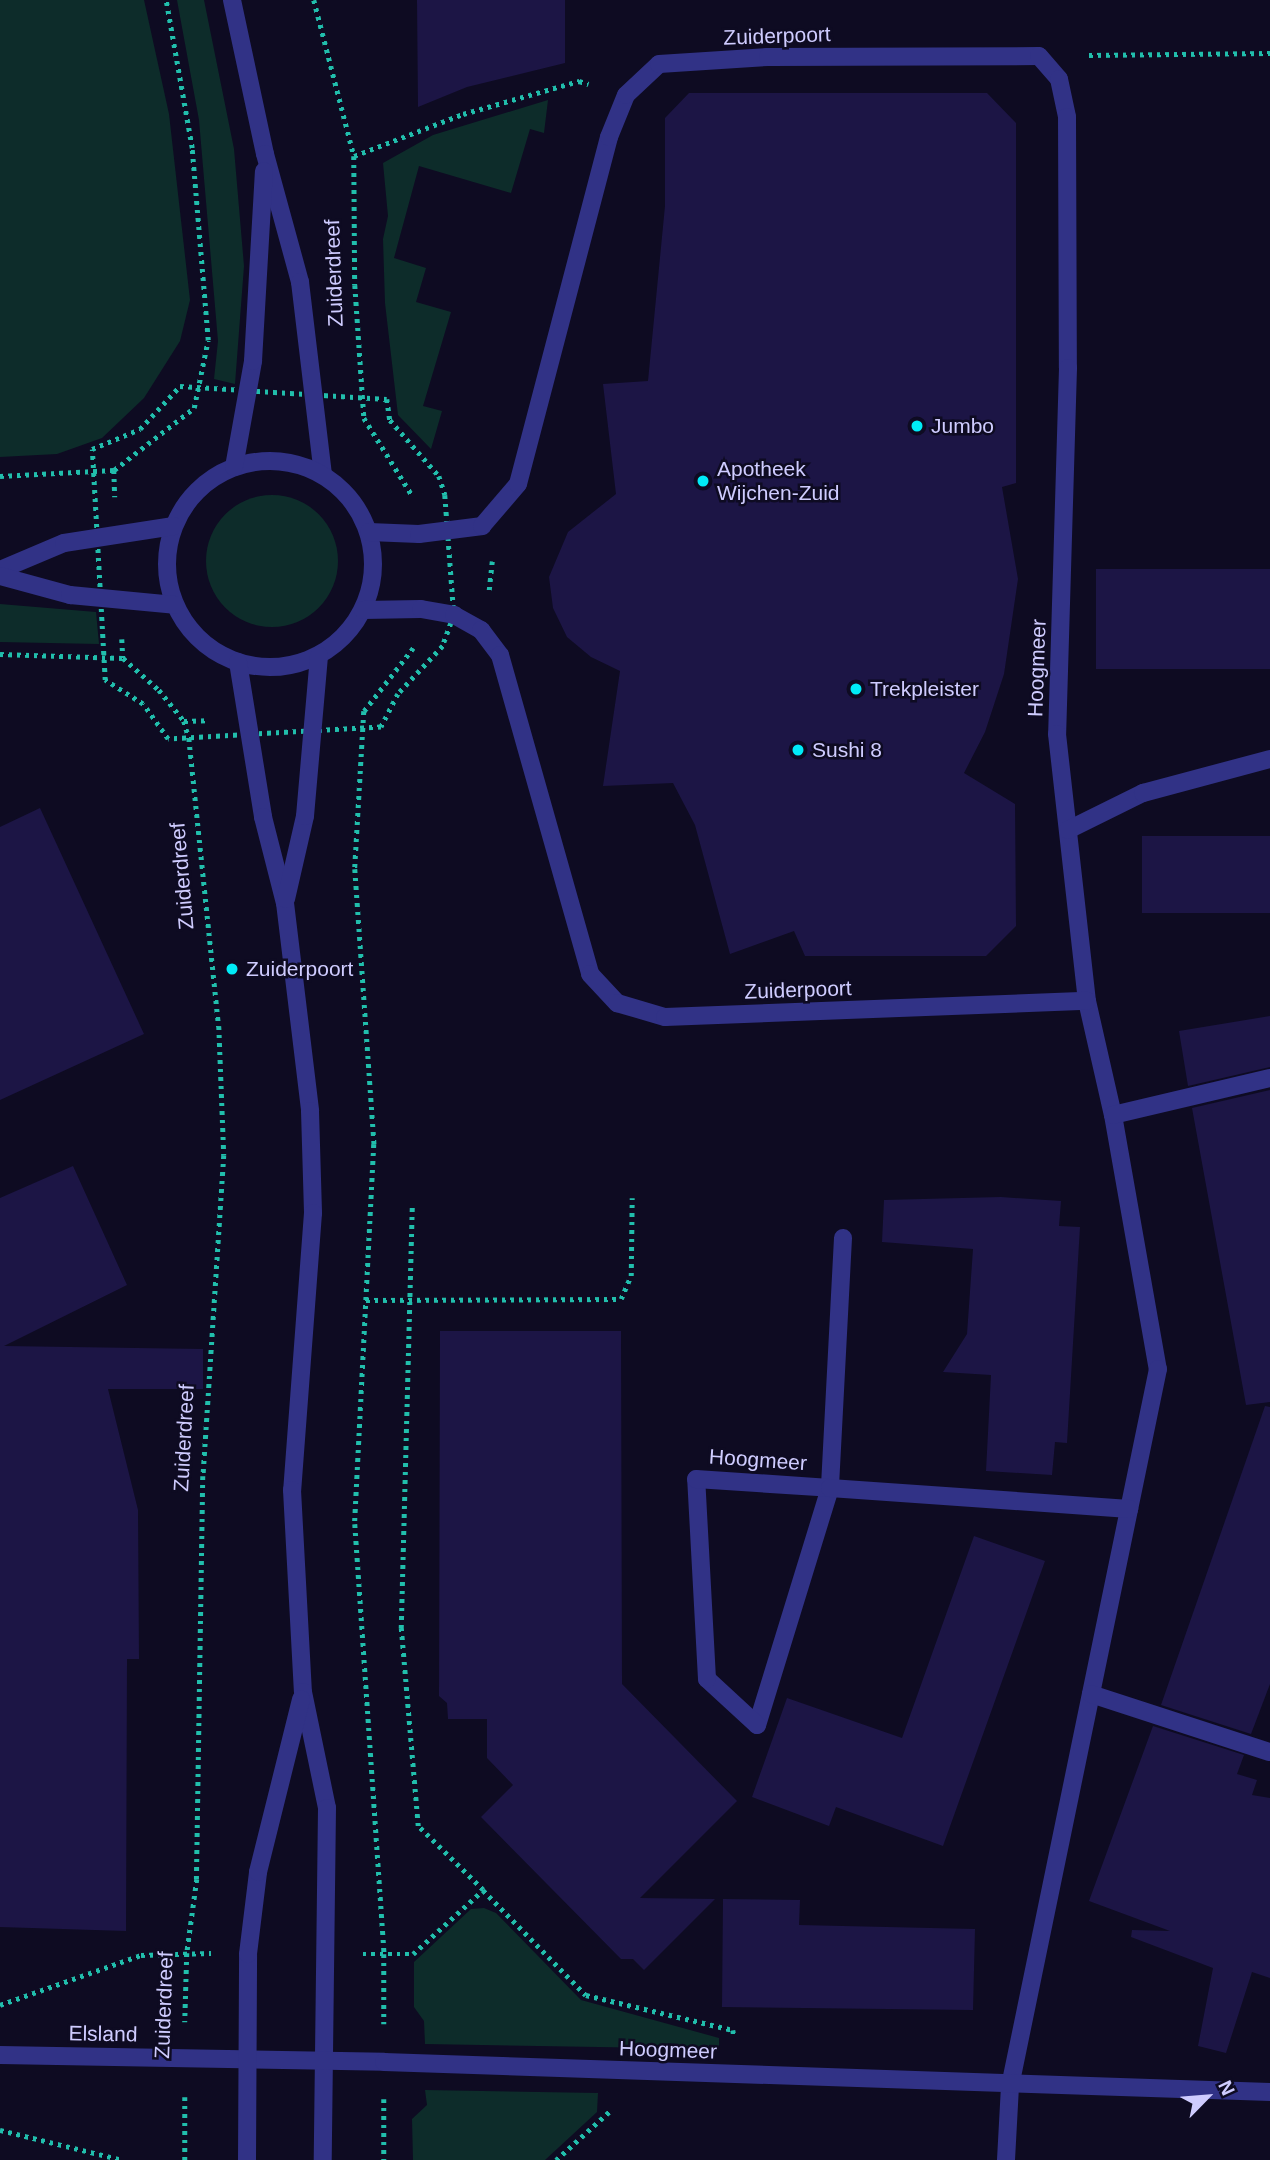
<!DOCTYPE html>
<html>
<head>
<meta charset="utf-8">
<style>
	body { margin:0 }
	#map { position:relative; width:1270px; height:2160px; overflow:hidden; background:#0e0b22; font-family:Helvetica,sans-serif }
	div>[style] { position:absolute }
	.green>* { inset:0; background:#0d2c2a }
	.round { border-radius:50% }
	.building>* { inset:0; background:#1c1545; transform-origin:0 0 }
	.path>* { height:4.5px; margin-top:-2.25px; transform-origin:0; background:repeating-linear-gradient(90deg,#21beac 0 3.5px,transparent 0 8.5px) }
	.minor>* { height:18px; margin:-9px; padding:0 9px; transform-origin:9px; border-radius:9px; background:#313286 }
	.minor>.ring { margin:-9px; padding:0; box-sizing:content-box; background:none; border:18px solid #313286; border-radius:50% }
	.dots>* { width:19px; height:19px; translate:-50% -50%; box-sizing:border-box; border:4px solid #0e0b22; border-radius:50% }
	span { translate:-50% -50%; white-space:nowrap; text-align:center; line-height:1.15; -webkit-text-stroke:5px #0e0b22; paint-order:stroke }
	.street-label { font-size:21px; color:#cfccff }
	.poi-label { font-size:21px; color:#cfccff }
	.left { translate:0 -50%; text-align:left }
	.north { position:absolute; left:1172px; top:2062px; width:70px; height:70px; -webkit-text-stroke:5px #0e0b22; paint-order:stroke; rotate:65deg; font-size:19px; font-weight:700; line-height:28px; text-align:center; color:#cfccff }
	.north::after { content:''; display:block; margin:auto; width:24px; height:32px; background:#cfccff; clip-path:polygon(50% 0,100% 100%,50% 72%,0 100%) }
</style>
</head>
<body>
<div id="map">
	<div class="green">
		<div style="clip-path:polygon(0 0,144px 0,169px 114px,190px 300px,180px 341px,144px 398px,102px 438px,57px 454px,0 457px)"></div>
		<div style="clip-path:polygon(177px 0,204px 0,234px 149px,244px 266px,235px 384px,214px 379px,218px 341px,199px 120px)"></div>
		<div style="clip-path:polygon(548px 100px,544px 133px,530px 129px,511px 193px,419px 166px,394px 258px,426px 268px,416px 302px,451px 312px,423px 406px,442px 411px,431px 449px,398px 415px,385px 303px,383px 239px,388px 216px,383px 163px,433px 135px)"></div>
		<div class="round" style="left:206px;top:495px;width:132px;height:132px"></div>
		<div style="clip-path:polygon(0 604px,96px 612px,99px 644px,0 642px)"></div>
		<div style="clip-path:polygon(484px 1908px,496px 1913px,581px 2000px,719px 2038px,719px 2049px,425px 2044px,424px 2021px,414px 2007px,414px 1962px,471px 1909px)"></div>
		<div style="clip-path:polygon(425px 2090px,598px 2093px,597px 2112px,545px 2160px,413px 2160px,412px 2119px,427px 2105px)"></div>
	</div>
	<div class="building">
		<div style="clip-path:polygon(417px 0,565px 0,565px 63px,467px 87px,418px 107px)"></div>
		<div style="clip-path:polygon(689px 93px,987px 93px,1016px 123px,1016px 483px,1002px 487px,1018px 579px,1004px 674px,985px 732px,964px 773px,1015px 804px,1016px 926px,986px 956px,805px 956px,794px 931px,730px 954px,695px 825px,673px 783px,603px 786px,620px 671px,591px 657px,567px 637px,553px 608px,549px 577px,568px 532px,616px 494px,603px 384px,648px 381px,665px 206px,665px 118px)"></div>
		<div style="left:1096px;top:569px;width:174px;height:100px"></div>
		<div style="clip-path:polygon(40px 808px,144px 1034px,0 1100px,0 827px)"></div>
		<div style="left:1270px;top:836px;width:77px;height:128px;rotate:90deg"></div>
		<div style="clip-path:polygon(1270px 1016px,1270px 1067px,1188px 1086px,1179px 1031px)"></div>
		<div style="clip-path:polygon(1270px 1090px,1270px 1402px,1246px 1405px,1192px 1108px)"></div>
		<div style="clip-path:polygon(73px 1166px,127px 1285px,4px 1346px,203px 1349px,203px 1389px,108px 1389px,138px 1510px,139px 1659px,127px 1659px,126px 1931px,0 1927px,0 1198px)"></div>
		<div style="clip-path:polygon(1001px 1197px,1061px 1201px,1059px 1226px,1080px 1227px,1067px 1443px,1055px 1442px,1052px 1475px,986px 1471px,991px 1375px,943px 1372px,967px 1334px,973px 1249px,882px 1242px,884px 1200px)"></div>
		<div style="clip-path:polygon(440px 1331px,621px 1331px,622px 1684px,737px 1801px,640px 1898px,715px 1899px,644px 1970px,633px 1959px,621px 1959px,481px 1817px,513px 1785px,487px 1758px,487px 1719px,448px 1719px,447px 1703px,439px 1696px)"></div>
		<div style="clip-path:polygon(1265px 1406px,1270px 1407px,1270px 1684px,1251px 1734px,1161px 1705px)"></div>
		<div style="clip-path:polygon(974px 1536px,1045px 1561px,943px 1846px,836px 1807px,829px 1826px,752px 1797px,787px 1698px,902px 1738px)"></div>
		<div style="clip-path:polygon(1153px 1726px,1244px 1755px,1237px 1774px,1257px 1780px,1252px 1795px,1270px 1798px,1270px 1978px,1252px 1972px,1226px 2053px,1198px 2046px,1213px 1968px,1131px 1937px,1132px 1930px,1170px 1931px,1089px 1901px)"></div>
		<div style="clip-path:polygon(723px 1899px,800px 1900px,799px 1925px,975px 1929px,973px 2010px,722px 2007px)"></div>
	</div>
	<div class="path">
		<div style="left:314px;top:0;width:161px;rotate:75.6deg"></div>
		<div style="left:354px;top:156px;width:129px;rotate:89.6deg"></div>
		<div style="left:355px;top:285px;width:133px;rotate:86.1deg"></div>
		<div style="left:364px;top:418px;width:91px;rotate:58.1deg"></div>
		<div style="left:1089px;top:55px;width:181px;rotate:-0.6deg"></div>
		<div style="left:354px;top:156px;width:117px;rotate:-21.1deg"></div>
		<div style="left:463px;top:114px;width:121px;rotate:-15.9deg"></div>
		<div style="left:579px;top:81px;width:10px;rotate:17deg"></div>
		<div style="left:180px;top:386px;width:207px;rotate:3.6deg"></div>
		<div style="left:387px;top:399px;width:21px;rotate:82deg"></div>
		<div style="left:390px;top:420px;width:74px;rotate:48.8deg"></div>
		<div style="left:439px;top:476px;width:20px;rotate:72deg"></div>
		<div style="left:445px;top:495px;width:120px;rotate:85.7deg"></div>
		<div style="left:454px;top:615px;width:33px;rotate:110deg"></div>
		<div style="left:443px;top:646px;width:66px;rotate:133.2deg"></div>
		<div style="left:398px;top:694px;width:37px;rotate:117deg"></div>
		<div style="left:381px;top:727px;width:213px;rotate:176.8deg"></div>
		<div style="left:168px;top:739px;width:43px;rotate:-125.5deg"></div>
		<div style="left:143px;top:704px;width:45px;rotate:-147.7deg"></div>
		<div style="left:105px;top:680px;width:231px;rotate:-93.2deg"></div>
		<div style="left:92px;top:449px;width:52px;rotate:-22.6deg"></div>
		<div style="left:140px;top:429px;width:59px;rotate:-47.1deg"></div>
		<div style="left:114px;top:470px;width:27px;rotate:88deg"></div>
		<div style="left:0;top:476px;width:114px;rotate:-3deg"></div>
		<div style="left:114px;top:470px;width:101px;rotate:-37.8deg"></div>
		<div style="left:194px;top:408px;width:69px;rotate:-78.4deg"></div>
		<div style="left:208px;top:340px;width:193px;rotate:-94.8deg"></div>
		<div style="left:192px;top:148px;width:150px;rotate:-100deg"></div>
		<div style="left:489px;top:590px;width:29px;rotate:-84deg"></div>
		<div style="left:122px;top:639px;width:19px;rotate:87deg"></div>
		<div style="left:123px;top:658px;width:48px;rotate:41.6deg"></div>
		<div style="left:159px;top:690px;width:40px;rotate:51deg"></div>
		<div style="left:184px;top:721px;width:18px;rotate:74deg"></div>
		<div style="left:189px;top:738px;width:290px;rotate:84.1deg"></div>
		<div style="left:219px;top:1026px;width:129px;rotate:87.8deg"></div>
		<div style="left:224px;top:1155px;width:322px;rotate:93.7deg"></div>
		<div style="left:203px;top:1476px;width:403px;rotate:90.9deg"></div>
		<div style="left:197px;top:1879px;width:75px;rotate:97.7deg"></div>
		<div style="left:187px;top:1953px;width:69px;rotate:91.7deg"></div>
		<div style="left:0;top:654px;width:123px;rotate:1.9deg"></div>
		<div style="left:364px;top:711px;width:158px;rotate:93.3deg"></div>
		<div style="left:355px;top:869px;width:276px;rotate:86deg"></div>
		<div style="left:374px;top:1144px;width:380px;rotate:92.9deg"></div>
		<div style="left:355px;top:1524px;width:431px;rotate:86.1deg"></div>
		<div style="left:384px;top:1954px;width:70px;rotate:90deg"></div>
		<div style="left:364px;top:711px;width:80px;rotate:-52.1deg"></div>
		<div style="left:184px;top:721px;width:24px;rotate:-2deg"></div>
		<div style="left:366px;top:1300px;width:255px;rotate:-0.2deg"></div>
		<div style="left:621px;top:1299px;width:25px;rotate:-67deg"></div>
		<div style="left:631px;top:1276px;width:78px;rotate:-89.3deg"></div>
		<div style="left:483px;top:1890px;width:147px;rotate:45.6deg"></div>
		<div style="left:586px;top:1995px;width:151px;rotate:13.4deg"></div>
		<div style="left:733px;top:2030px;width:6px;rotate:81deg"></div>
		<div style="left:363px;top:1954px;width:50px"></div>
		<div style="left:413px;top:1954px;width:95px;rotate:-42.4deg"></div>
		<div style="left:483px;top:1890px;width:91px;rotate:-135.4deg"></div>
		<div style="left:418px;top:1826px;width:199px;rotate:-94.9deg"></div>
		<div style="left:401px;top:1628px;width:424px;rotate:-88.5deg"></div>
		<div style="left:0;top:2005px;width:150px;rotate:-19.5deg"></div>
		<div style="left:141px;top:1955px;width:70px;rotate:-1.6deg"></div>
		<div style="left:185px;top:2097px;width:63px;rotate:90deg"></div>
		<div style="left:384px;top:2099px;width:61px;rotate:90deg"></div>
		<div style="left:0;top:2130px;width:127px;rotate:13.7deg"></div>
		<div style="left:556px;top:2160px;width:76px;rotate:-42.3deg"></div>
	</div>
	<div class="minor">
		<div style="left:232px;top:0;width:157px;rotate:77.9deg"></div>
		<div style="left:265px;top:154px;width:133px;rotate:74.7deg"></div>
		<div style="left:300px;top:282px;width:194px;rotate:83.2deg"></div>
		<div class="ring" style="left:167px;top:461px;width:188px;height:188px"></div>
		<div style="left:234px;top:467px;width:108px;rotate:-79.8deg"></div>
		<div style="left:253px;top:361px;width:190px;rotate:-86.7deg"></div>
		<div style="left:369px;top:532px;width:50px;rotate:2.3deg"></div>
		<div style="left:419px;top:534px;width:64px;rotate:-7.2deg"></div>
		<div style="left:482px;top:526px;width:55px;rotate:-49.4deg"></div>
		<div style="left:518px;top:484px;width:359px;rotate:-75.3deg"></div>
		<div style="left:609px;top:137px;width:45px;rotate:-68deg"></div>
		<div style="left:626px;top:95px;width:45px;rotate:-43.2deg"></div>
		<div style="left:659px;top:64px;width:109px;rotate:-3.7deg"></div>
		<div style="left:768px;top:57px;width:271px;rotate:-0.2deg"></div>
		<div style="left:1039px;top:56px;width:30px;rotate:49deg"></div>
		<div style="left:1059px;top:79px;width:39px;rotate:78deg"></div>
		<div style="left:1067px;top:117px;width:251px;rotate:89.8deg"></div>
		<div style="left:1068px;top:368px;width:366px;rotate:91.7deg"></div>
		<div style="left:1057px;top:734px;width:269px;rotate:83.6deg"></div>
		<div style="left:1087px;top:1001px;width:117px;rotate:77.2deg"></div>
		<div style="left:1113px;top:1115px;width:258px;rotate:80deg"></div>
		<div style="left:1158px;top:1369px;width:732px;rotate:101.66deg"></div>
		<div style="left:1010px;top:2086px;width:74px;rotate:93.1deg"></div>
		<div style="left:0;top:570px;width:69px;rotate:-22.9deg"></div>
		<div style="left:64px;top:543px;width:111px;rotate:-8.8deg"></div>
		<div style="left:0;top:576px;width:73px;rotate:15.2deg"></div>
		<div style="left:70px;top:595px;width:105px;rotate:5.4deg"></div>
		<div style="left:363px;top:610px;width:58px;rotate:-1deg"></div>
		<div style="left:421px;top:609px;width:34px;rotate:10deg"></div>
		<div style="left:454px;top:615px;width:31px;rotate:29deg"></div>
		<div style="left:481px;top:630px;width:31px;rotate:53deg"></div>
		<div style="left:500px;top:655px;width:331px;rotate:74.2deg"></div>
		<div style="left:590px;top:974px;width:40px;rotate:47deg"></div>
		<div style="left:617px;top:1003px;width:50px;rotate:16.3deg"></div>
		<div style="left:665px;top:1017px;width:422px;rotate:-2.2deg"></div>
		<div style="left:238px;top:662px;width:157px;rotate:80.8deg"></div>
		<div style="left:263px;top:817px;width:89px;rotate:75.7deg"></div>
		<div style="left:285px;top:903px;width:209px;rotate:83.1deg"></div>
		<div style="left:310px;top:1111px;width:102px;rotate:88.3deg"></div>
		<div style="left:313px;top:1213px;width:278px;rotate:94.3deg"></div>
		<div style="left:292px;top:1490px;width:202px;rotate:86.9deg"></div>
		<div style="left:303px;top:1692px;width:118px;rotate:78.3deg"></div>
		<div style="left:327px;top:1808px;width:352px;rotate:90.7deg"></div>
		<div style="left:1068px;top:830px;width:84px;rotate:-26.3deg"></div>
		<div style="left:1143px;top:793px;width:131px;rotate:-15deg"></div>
		<div style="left:286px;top:899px;width:85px;rotate:-77.1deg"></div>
		<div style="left:305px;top:816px;width:161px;rotate:-85deg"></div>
		<div style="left:1113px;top:1115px;width:161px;rotate:-13.3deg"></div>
		<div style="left:843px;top:1238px;width:250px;rotate:93deg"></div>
		<div style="left:830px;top:1488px;width:248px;rotate:107.1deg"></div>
		<div style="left:757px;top:1725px;width:68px;rotate:-137.4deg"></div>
		<div style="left:707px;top:1679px;width:200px;rotate:-93.1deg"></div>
		<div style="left:696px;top:1479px;width:134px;rotate:3.8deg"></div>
		<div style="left:830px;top:1488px;width:300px;rotate:4deg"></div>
		<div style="left:1091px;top:1694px;width:188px;rotate:18deg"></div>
		<div style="left:0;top:2055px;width:384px;rotate:1deg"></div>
		<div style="left:384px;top:2062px;width:887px;rotate:1.94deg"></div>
		<div style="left:247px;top:2160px;width:206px;rotate:-89.7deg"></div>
		<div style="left:248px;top:1954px;width:83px;rotate:-83deg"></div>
		<div style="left:258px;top:1872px;width:178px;rotate:-76deg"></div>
	</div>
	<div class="dots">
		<div style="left:917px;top:426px;background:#00ebf7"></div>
		<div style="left:703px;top:481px;background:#00ebf7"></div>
		<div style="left:856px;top:689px;background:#00ebf7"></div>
		<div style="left:798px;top:750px;background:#00ebf7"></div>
		<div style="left:232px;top:969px;background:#00ebf7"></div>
	</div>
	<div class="street-label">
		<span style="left:777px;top:36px;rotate:-2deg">Zuiderpoort</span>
		<span style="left:334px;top:273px;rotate:-92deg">Zuiderdreef</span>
		<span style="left:1037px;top:668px;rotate:-88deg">Hoogmeer</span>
		<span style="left:182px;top:876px;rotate:-95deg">Zuiderdreef</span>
		<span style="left:798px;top:990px;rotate:-2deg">Zuiderpoort</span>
		<span style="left:184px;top:1438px;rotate:-87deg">Zuiderdreef</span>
		<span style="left:758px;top:1460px;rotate:4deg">Hoogmeer</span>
		<span style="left:164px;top:2005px;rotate:-88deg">Zuiderdreef</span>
		<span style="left:103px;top:2034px;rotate:1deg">Elsland</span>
		<span style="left:668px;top:2050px;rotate:2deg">Hoogmeer</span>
	</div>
	<div class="poi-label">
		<span class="left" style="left:931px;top:426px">Jumbo</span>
		<span class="left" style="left:717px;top:481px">Apotheek<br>Wijchen-Zuid</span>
		<span class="left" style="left:870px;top:689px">Trekpleister</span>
		<span class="left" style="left:812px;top:750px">Sushi 8</span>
		<span class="left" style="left:246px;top:969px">Zuiderpoort</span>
	</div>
	<div class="north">N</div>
</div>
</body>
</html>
